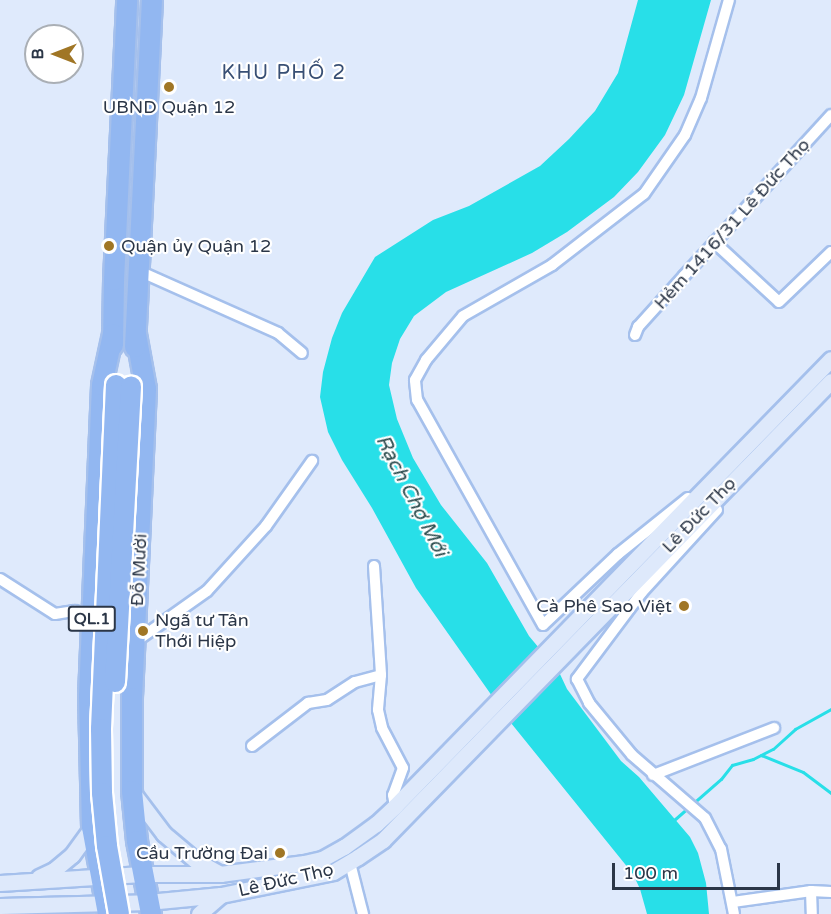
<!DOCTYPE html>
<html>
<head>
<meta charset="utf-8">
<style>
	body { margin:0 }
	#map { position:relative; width:831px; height:914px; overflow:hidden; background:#dfeafc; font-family:"Varela Round",sans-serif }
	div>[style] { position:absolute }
	.water>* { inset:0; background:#28dfe8 }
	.stream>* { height:3px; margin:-1.5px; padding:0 1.5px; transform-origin:1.5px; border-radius:1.5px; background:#28dfe8 }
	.roads { filter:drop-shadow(2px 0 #a5c0ec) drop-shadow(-2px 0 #a5c0ec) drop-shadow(0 2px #a5c0ec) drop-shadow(0 -2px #a5c0ec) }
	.street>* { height:10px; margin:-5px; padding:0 5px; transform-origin:5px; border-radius:5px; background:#fff }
	.secondary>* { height:15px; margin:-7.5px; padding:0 7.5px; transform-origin:7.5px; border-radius:7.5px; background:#dee9fb }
	.highway>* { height:20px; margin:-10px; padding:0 10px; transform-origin:10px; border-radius:10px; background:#92b7f1 }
	.bridges { filter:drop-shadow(2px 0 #fff) drop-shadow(-2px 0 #fff) drop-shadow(0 2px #fff) drop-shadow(0 -2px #fff) }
	.highway-bridge>* { height:20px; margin:-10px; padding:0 10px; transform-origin:10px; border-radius:10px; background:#92b7f1 }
	.dots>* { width:16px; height:16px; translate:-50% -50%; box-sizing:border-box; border:3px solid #fff; border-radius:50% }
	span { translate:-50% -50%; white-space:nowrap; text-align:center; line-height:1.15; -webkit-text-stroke:4.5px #fff; paint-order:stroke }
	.shield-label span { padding:2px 4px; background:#fff; border:2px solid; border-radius:4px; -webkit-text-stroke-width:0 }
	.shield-label { font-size:16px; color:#2b3647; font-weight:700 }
	.poi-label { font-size:18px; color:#2b3647 }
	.left { translate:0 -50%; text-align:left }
	.right { translate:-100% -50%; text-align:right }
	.street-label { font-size:18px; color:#2b3647 }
	.neighbourhood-label { font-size:20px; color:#384f74; letter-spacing:1.5px }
	.water-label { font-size:20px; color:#2a4b4d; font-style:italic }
	.north { position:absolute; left:24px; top:24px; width:60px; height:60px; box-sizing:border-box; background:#fff; border:2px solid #aaafb5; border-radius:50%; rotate:270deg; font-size:16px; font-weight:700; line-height:24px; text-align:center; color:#2b3647 }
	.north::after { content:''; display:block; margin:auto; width:21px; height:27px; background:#a07625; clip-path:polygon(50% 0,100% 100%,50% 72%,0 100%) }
	.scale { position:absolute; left:612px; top:863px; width:168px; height:27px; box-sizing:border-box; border:3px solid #2b3647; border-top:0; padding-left:8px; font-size:18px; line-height:21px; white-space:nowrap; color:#2b3647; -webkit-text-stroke:4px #fff; paint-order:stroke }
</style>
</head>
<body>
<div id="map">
	<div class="water">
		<div style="clip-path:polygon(638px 0,711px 0,684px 95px,665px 135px,638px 172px,614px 197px,567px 232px,532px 253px,446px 292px,414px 316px,400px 339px,392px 363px,389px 385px,397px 419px,413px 458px,441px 505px,487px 563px,529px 636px,559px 672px,567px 689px,621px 761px,639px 777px,690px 837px,698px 853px,706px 883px,709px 914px,647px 914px,640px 889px,633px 874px,511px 723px,416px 588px,372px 508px,342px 460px,328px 432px,320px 397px,323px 372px,332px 338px,342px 313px,375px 257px,433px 220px,469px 206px,540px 166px,569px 139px,595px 111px,618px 73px)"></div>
	</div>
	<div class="stream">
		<div style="left:761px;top:755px;width:45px;rotate:22deg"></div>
		<div style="left:803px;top:772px;width:35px;rotate:37deg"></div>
		<div style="left:674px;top:820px;width:62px;rotate:-41.1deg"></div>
		<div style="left:721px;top:779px;width:18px;rotate:-52deg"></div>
		<div style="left:732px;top:765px;width:22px;rotate:-16deg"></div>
		<div style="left:753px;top:759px;width:22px;rotate:-27deg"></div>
		<div style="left:773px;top:749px;width:30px;rotate:-42deg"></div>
		<div style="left:795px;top:729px;width:41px;rotate:-29.1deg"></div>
	</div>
	<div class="roads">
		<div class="street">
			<div style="left:714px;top:242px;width:88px;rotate:42.7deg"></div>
			<div style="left:779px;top:302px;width:72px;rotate:-43.9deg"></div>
			<div style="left:139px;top:271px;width:152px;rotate:24deg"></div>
			<div style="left:278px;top:333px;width:31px;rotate:40deg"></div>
			<div style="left:635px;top:335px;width:9px;rotate:-69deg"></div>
			<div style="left:638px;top:327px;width:69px;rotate:-48deg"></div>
			<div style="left:684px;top:276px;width:218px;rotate:-47.6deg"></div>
			<div style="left:688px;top:498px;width:90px;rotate:141.3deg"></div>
			<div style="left:618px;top:554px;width:103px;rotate:136.6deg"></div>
			<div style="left:543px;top:625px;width:258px;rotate:-119.2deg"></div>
			<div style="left:417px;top:400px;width:20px;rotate:-96deg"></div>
			<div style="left:415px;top:380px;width:23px;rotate:-61deg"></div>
			<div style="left:426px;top:360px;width:57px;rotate:-49.9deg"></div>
			<div style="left:463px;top:316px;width:103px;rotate:-29.8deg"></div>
			<div style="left:552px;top:265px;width:116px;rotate:-37.7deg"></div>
			<div style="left:644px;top:194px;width:72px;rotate:-55.2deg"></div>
			<div style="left:685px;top:135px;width:40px;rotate:-66.6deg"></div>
			<div style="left:701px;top:98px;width:102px;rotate:-74.1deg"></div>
			<div style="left:717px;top:510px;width:111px;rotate:132.4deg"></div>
			<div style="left:642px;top:592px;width:109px;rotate:126.8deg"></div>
			<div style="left:577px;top:679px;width:27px;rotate:63deg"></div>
			<div style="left:589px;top:703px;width:67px;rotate:50.4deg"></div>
			<div style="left:632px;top:755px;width:96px;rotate:40.8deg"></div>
			<div style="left:705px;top:818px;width:35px;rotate:63deg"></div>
			<div style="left:721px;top:849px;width:66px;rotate:78.7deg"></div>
			<div style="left:374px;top:566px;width:109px;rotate:86.3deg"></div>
			<div style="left:381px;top:675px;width:35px;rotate:95deg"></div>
			<div style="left:378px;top:710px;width:18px;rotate:77deg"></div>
			<div style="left:382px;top:728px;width:45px;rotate:62.3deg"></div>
			<div style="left:403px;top:768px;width:29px;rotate:110deg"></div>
			<div style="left:393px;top:795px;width:11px;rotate:80deg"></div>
			<div style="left:0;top:579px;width:65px;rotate:32.5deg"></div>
			<div style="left:55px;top:614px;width:20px;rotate:-9deg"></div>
			<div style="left:75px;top:611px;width:17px;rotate:13deg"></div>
			<div style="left:135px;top:642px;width:88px;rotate:-35.3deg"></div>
			<div style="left:207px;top:591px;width:88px;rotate:-47.8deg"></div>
			<div style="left:266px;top:526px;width:80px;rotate:-54.7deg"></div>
			<div style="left:252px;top:746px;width:71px;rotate:-37.5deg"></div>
			<div style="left:308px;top:703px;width:19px;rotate:-9deg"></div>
			<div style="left:327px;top:700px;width:33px;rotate:-33deg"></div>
			<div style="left:355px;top:682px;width:27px;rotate:-15deg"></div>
			<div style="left:653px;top:775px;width:130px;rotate:-21.2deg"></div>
			<div style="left:350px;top:863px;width:53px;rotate:75.7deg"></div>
			<div style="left:811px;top:891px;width:23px;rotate:88deg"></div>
			<div style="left:733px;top:902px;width:79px;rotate:-8deg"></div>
			<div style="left:811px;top:891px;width:20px;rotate:3deg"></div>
		</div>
		<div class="secondary">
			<div style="left:133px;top:793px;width:51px;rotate:52.9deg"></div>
			<div style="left:164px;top:834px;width:40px;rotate:40deg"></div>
			<div style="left:195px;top:860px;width:29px;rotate:29deg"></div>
			<div style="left:39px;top:877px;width:17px;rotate:-25deg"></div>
			<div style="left:54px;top:870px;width:23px;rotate:-40deg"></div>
			<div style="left:72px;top:855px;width:34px;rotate:-54deg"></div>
			<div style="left:0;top:883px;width:142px;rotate:-3.6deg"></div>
			<div style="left:142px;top:874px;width:78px"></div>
			<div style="left:220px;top:874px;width:85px;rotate:-7.5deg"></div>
			<div style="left:304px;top:863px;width:18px;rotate:-13deg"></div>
			<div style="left:322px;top:859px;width:25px;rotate:-29deg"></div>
			<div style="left:344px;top:847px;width:39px;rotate:-36deg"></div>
			<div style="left:376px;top:824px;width:26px;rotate:-43deg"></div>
			<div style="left:395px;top:806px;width:624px;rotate:-45.71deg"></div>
			<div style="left:0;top:906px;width:148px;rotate:-1.5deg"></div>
			<div style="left:148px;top:902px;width:73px;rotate:-5.5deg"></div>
			<div style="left:221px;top:895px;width:114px;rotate:-11.6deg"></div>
			<div style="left:333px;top:872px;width:29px;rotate:-31deg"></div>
			<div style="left:358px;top:857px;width:30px;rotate:-34deg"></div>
			<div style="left:383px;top:840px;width:641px;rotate:-45.69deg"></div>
			<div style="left:199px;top:914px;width:29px;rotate:-41deg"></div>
		</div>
		<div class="highway">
			<div style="left:136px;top:334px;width:56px;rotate:79.7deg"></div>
			<div style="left:146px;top:389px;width:309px;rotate:92.6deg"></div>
			<div style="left:132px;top:698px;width:93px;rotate:90deg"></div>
			<div style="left:132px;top:791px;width:50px;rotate:84.3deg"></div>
			<div style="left:137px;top:841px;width:74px;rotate:79.1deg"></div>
			<div style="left:113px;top:345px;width:65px;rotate:-89.1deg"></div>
			<div style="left:114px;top:280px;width:280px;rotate:-87.3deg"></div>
			<div style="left:135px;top:347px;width:347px;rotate:-87.2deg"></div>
			<div style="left:108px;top:914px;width:88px;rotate:-100.4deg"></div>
			<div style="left:92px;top:827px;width:131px;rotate:-91.3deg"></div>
			<div style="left:89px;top:696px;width:311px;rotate:-87.6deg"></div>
			<div style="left:102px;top:385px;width:52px;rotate:-77.8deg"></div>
		</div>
	</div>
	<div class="bridges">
		<div class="highway-bridge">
			<div style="left:116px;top:385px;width:344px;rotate:92.5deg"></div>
			<div style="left:101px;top:729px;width:64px;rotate:89.1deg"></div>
			<div style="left:102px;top:793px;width:53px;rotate:84.6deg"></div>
			<div style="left:107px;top:846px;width:69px;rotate:80deg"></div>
			<div style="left:115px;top:682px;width:296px;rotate:-86.9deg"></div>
		</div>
	</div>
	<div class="dots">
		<div style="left:169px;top:87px;background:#a07625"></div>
		<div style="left:109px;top:246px;background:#a07625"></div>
		<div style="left:684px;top:606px;background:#a07625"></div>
		<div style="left:143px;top:631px;background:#a07625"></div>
		<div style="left:280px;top:853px;background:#a07625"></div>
	</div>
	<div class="shield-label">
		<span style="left:92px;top:619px">QL.1</span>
	</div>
	<div class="poi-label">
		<span style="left:169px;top:107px">UBND Quận 12</span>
		<span class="left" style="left:121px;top:246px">Quận ủy Quận 12</span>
		<span class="right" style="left:672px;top:606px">Cà Phê Sao Việt</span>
		<span class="left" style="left:155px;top:631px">Ngã tư Tân<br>Thới Hiệp</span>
		<span class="right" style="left:268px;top:853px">Cầu Trường Đai</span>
	</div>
	<div class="street-label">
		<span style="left:732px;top:224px;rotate:-48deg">Hẻm 1416/31 Lê Đức Thọ</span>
		<span style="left:699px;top:515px;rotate:-46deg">Lê Đức Thọ</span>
		<span style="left:139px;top:570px;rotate:-87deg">Đỗ Mười</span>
		<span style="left:286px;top:880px;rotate:-13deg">Lê Đức Thọ</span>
	</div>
	<div class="neighbourhood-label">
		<span style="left:284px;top:73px">KHU PHỐ 2</span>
	</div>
	<div class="water-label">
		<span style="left:411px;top:496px;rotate:63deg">Rạch Chợ Mới</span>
	</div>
	<div class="north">B</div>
	<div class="scale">100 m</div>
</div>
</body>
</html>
